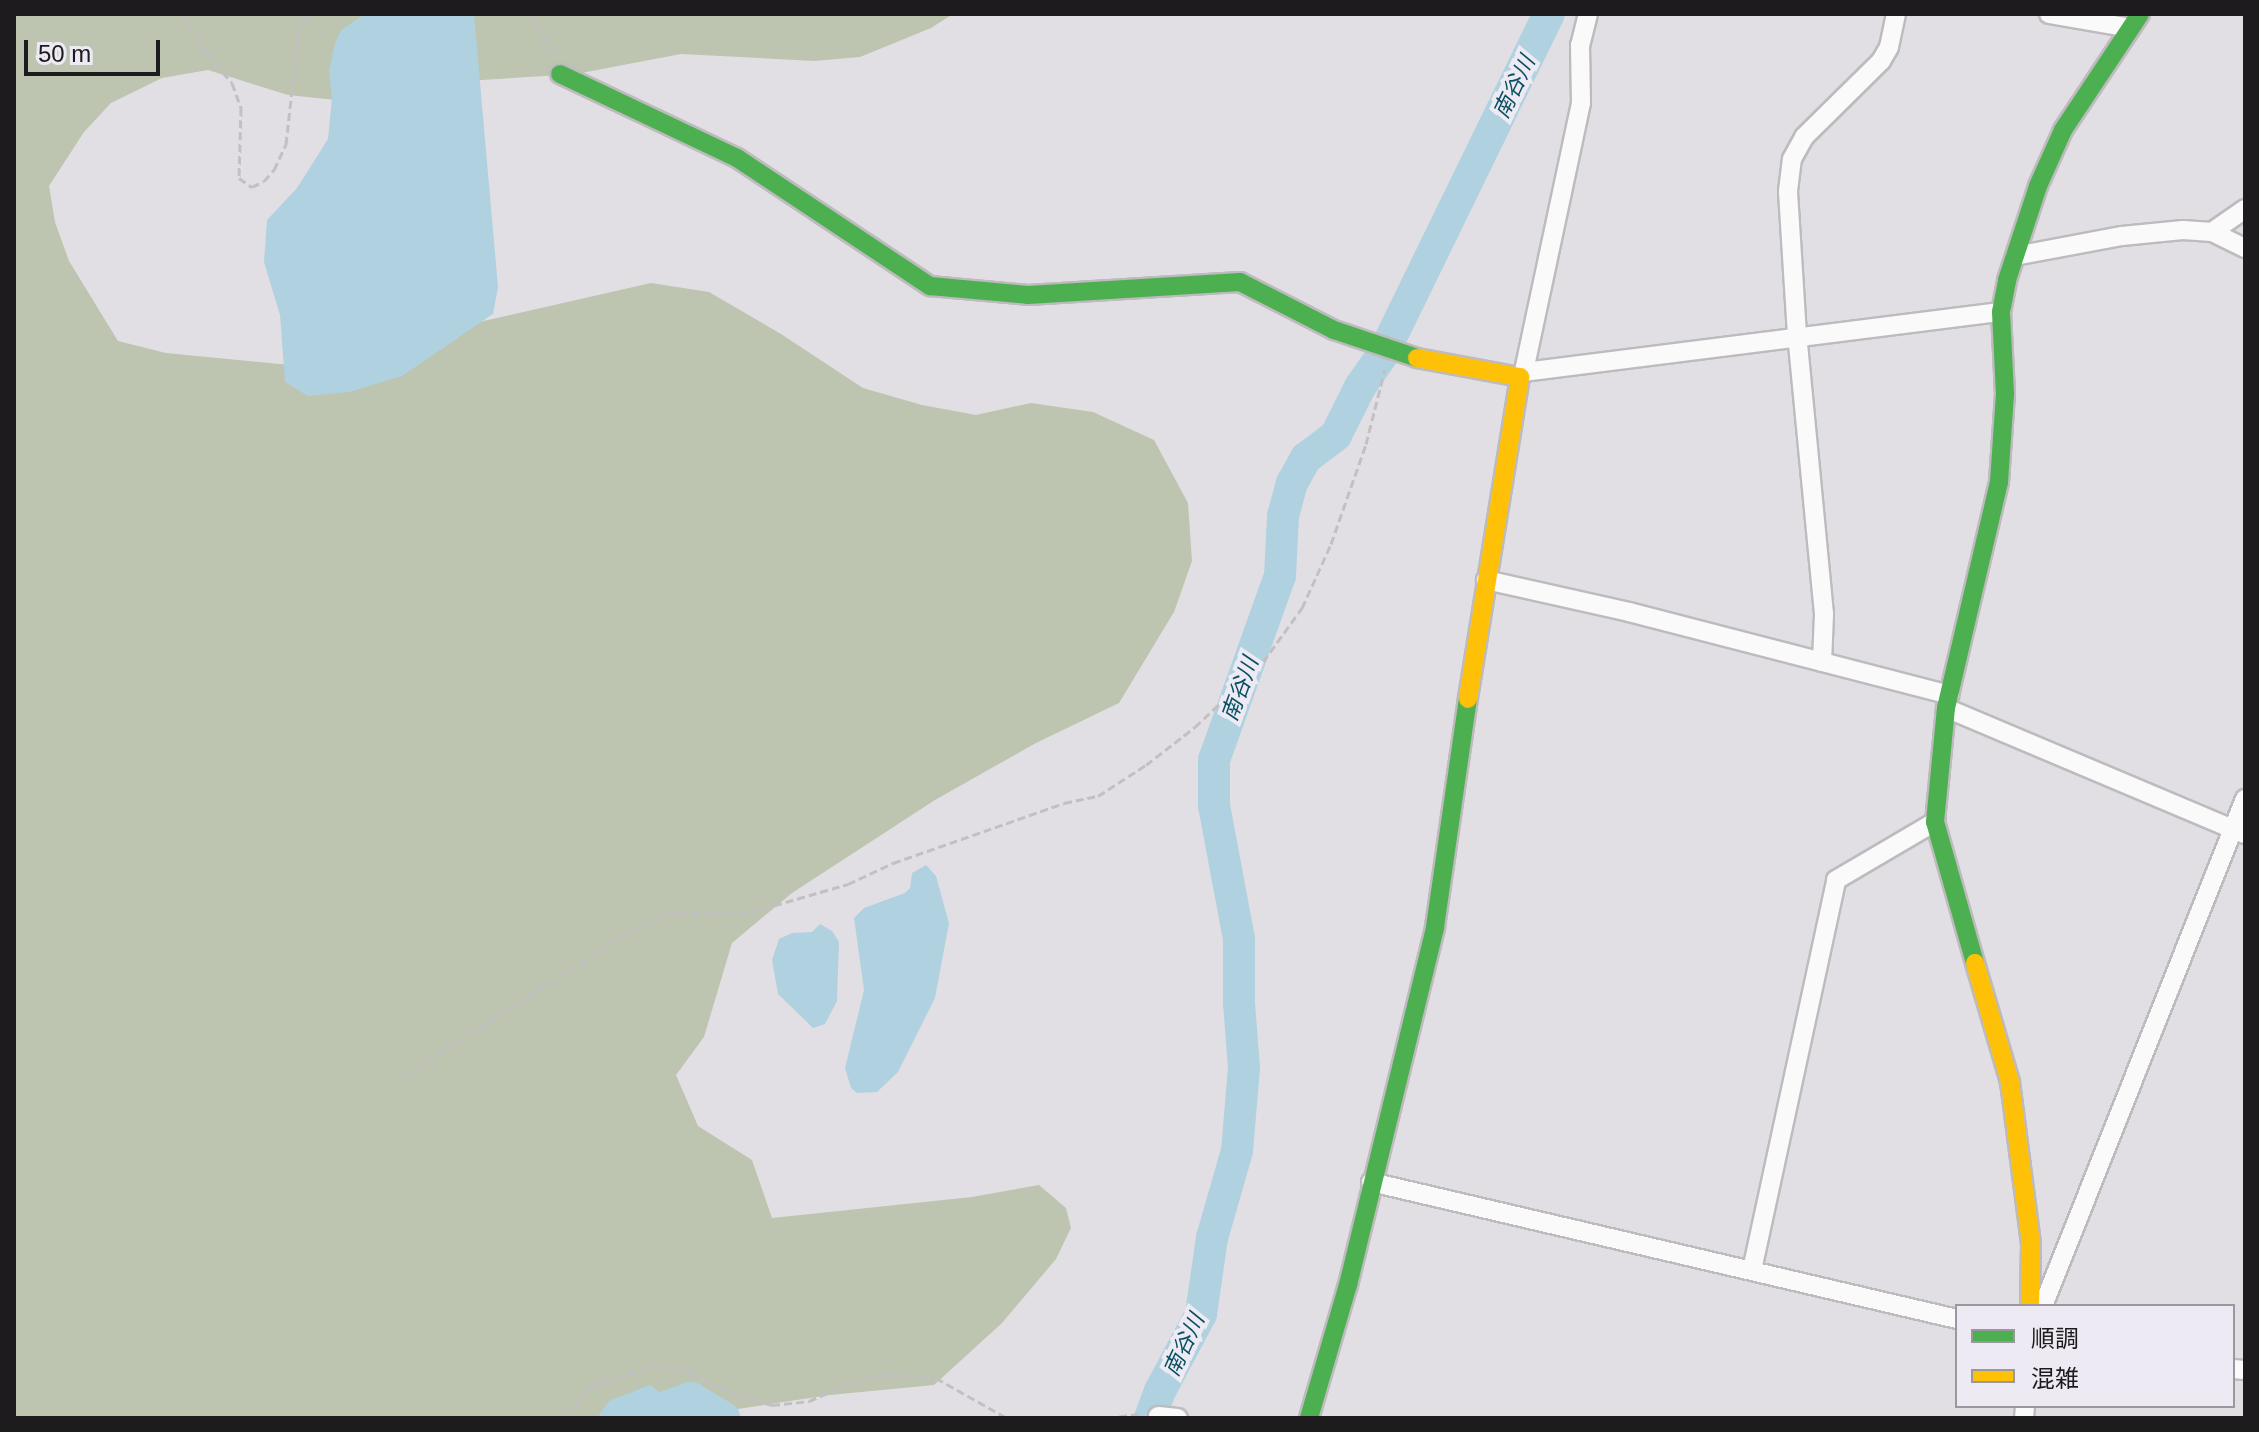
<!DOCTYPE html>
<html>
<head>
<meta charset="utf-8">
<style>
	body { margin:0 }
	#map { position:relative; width:2259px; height:1432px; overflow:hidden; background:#e1dfe3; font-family:Arial,"Noto Sans JP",sans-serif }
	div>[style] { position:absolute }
	.forest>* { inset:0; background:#bdc5b1 }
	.water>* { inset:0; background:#b0d2e0 }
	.river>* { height:32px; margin:-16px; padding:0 16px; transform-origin:16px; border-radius:16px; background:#b0d2e0 }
	.path>* { height:3px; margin-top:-1.5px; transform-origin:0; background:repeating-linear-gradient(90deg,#c2c0c2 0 8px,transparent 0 12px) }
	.roads { filter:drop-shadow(2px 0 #bdbbbe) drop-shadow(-2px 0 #bdbbbe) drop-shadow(0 2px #bdbbbe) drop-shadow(0 -2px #bdbbbe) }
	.street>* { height:18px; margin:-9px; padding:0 9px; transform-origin:9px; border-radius:9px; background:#fafafb }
	.fast>* { height:18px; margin:-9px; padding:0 9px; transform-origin:9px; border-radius:9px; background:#4caf50 }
	.slow>* { height:18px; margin:-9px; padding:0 9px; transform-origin:9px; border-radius:9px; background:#ffc107 }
	span { translate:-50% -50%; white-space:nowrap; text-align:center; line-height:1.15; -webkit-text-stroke:8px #eeeaf3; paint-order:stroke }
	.water-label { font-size:22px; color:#074f61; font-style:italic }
	.frame { position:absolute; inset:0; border:16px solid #1d1b1e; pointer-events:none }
	.legend { position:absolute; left:1955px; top:1304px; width:280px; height:104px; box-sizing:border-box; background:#eeeaf3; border:2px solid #9a979e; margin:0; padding:10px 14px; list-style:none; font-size:24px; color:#1d1b1e }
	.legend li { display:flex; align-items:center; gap:16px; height:40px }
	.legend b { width:40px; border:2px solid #9a979e }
	.scale { position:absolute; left:24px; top:40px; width:136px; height:36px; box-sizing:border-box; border:4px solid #1d1b1e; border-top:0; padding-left:10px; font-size:24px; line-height:28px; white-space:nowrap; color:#1d1b1e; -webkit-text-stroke:6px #eeeaf3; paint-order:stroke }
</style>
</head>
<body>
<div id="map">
	<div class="forest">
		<div style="clip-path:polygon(14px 14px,953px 14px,931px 28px,860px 57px,814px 61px,681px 54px,576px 74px,466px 81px,365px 103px,288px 95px,208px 70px,162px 78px,111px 103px,84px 132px,49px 186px,55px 222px,69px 261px,118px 341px,166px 353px,290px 365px,651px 283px,709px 292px,781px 334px,863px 388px,922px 405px,976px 415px,1031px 403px,1093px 412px,1154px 440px,1188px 503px,1192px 561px,1174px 612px,1119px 703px,1036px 743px,935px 800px,792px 893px,732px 943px,704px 1037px,676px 1075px,698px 1126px,752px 1160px,772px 1218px,972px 1197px,1039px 1185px,1066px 1208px,1071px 1228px,1056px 1259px,1002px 1323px,934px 1385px,830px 1395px,679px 1418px,14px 1418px)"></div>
	</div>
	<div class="water">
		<div style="clip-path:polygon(365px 14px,474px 14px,498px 287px,493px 314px,402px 376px,349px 392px,308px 396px,285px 382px,280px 315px,264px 262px,267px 220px,297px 188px,328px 139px,332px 98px,329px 71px,335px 43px,341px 30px)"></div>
		<div style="clip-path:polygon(926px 865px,936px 876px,949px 923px,935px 998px,898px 1072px,877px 1092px,857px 1093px,851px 1088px,845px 1068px,864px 990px,854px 918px,864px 908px,905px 893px,910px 888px,912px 873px)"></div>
		<div style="clip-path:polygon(820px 924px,832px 931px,839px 942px,837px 1001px,825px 1024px,813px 1028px,778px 994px,772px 960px,779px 939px,792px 933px,812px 932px)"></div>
		<div style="clip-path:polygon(650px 1385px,693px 1418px,597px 1418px,609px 1401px)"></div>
	</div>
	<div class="river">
		<div style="left:657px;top:1418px;width:12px;rotate:-59deg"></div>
		<div style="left:663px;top:1408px;width:30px;rotate:-20deg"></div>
		<div style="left:691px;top:1398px;width:39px;rotate:31deg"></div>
		<div style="left:1150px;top:1418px;width:29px;rotate:-70deg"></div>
		<div style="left:1160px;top:1391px;width:87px;rotate:-62deg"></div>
		<div style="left:1201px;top:1314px;width:77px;rotate:-81.8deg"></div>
		<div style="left:1212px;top:1238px;width:91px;rotate:-74deg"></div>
		<div style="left:1237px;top:1151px;width:83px;rotate:-85.2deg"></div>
		<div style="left:1244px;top:1068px;width:65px;rotate:-94.4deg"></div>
		<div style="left:1239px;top:1003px;width:64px;rotate:-90deg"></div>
		<div style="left:1239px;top:939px;width:135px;rotate:-100.6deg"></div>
		<div style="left:1214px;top:806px;width:46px;rotate:-90deg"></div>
		<div style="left:1214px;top:760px;width:195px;rotate:-70.3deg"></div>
		<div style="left:1280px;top:576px;width:60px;rotate:-87.1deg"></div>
		<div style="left:1283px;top:516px;width:34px;rotate:-75deg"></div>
		<div style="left:1292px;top:483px;width:29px;rotate:-61deg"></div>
		<div style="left:1306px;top:458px;width:38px;rotate:-37deg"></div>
		<div style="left:1336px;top:435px;width:54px;rotate:-63.4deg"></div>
		<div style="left:1360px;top:387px;width:40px;rotate:-55.1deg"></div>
		<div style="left:1383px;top:354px;width:378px;rotate:-64deg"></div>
	</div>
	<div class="path">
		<div style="left:183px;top:14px;width:47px;rotate:59deg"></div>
		<div style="left:207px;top:54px;width:38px;rotate:49deg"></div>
		<div style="left:232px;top:83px;width:27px;rotate:70deg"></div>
		<div style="left:241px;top:108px;width:70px;rotate:91.6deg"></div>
		<div style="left:239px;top:178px;width:16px;rotate:35deg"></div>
		<div style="left:252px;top:187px;width:13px;rotate:-27deg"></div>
		<div style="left:264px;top:181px;width:15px;rotate:-48deg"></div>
		<div style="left:274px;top:170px;width:29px;rotate:-65deg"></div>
		<div style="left:286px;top:144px;width:108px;rotate:-83.6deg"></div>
		<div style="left:298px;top:37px;width:18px;rotate:-71deg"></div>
		<div style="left:304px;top:20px;width:11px;rotate:-34deg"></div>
		<div style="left:532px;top:14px;width:44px;rotate:64.6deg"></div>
		<div style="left:408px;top:1074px;width:257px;rotate:-32.8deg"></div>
		<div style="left:624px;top:935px;width:48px;rotate:-27.1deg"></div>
		<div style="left:667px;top:913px;width:84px;rotate:-0.7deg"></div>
		<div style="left:751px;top:912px;width:101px;rotate:-16.1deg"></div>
		<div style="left:848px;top:884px;width:50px;rotate:-25deg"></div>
		<div style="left:893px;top:863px;width:181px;rotate:-19.3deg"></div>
		<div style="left:1064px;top:803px;width:35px;rotate:-12deg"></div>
		<div style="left:1098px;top:796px;width:57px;rotate:-32.9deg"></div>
		<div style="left:1146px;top:765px;width:62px;rotate:-37.8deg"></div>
		<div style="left:1195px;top:727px;width:94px;rotate:-43.7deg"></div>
		<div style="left:1263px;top:662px;width:67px;rotate:-54.2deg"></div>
		<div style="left:1302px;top:608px;width:70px;rotate:-65.6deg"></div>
		<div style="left:1331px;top:544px;width:106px;rotate:-70.7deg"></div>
		<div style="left:1366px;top:444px;width:77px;rotate:-75.8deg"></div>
		<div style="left:565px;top:1418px;width:44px;rotate:-48.7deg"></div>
		<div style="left:594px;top:1385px;width:66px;rotate:-17.6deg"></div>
		<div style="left:657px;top:1365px;width:20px;rotate:9deg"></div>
		<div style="left:677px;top:1368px;width:60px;rotate:24.8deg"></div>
		<div style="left:731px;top:1393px;width:43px;rotate:16.3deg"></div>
		<div style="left:772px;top:1405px;width:37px;rotate:-6deg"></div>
		<div style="left:809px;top:1401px;width:48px;rotate:-23.4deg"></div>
		<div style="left:853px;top:1382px;width:34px;rotate:-14deg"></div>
		<div style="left:886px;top:1374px;width:50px;rotate:4.6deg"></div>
		<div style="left:936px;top:1378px;width:81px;rotate:29.4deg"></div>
		<div style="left:1107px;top:1418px;width:32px;rotate:-7deg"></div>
	</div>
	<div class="roads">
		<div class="street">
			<div style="left:1588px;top:14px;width:32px;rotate:104deg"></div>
			<div style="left:1580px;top:45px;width:58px;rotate:89deg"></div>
			<div style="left:1581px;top:103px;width:275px;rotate:102deg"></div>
			<div style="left:1524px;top:372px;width:481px;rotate:-7.2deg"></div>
			<div style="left:2049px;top:14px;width:82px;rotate:9.8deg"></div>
			<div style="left:2212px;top:232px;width:40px;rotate:-34.9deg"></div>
			<div style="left:2015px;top:256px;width:109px;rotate:-10.6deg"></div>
			<div style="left:2122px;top:236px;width:61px;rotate:-5.6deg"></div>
			<div style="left:2183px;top:230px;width:29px;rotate:4deg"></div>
			<div style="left:2212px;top:232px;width:37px;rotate:26deg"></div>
			<div style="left:1486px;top:580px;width:147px;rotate:12.6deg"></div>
			<div style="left:1629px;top:612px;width:331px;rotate:14.5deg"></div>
			<div style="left:1822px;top:662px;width:48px;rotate:-87.6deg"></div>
			<div style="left:1824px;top:614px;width:280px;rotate:-95.5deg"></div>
			<div style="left:1797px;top:335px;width:144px;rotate:-93.6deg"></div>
			<div style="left:1788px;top:191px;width:32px;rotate:-83deg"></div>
			<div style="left:1792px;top:159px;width:25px;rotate:-61deg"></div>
			<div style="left:1804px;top:137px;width:108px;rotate:-44.6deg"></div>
			<div style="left:1881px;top:61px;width:16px;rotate:-60deg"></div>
			<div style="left:1889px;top:47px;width:34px;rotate:-78deg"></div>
			<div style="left:1946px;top:708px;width:324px;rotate:22.9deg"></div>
			<div style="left:1371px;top:1182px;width:602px;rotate:13.16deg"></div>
			<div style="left:1752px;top:1270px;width:399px;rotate:-77.8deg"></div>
			<div style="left:1836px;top:880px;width:115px;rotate:-30.4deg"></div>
			<div style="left:2043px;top:1306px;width:546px;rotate:-68.28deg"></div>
			<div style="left:2233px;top:1369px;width:12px;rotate:5deg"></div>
			<div style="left:1158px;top:1416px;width:20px;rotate:6deg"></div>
			<div style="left:2024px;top:1418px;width:12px;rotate:-85deg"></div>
		</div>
		<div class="fast">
			<div style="left:560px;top:74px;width:196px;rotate:25.4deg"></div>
			<div style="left:737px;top:158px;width:232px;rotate:33.6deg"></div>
			<div style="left:930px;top:286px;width:98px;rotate:5.2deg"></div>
			<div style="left:1028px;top:295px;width:212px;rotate:-3.5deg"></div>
			<div style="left:1240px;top:282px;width:106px;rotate:27.1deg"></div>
			<div style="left:1334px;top:330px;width:88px;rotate:18.6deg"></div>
			<div style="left:1975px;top:963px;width:147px;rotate:-105.8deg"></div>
			<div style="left:1935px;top:822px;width:115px;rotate:-84.5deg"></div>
			<div style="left:1946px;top:708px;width:232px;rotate:-76.8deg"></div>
			<div style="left:1999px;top:482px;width:88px;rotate:-86.1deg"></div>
			<div style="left:2005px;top:394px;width:82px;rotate:-92.8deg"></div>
			<div style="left:2001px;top:312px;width:33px;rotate:-79deg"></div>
			<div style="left:2007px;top:280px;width:99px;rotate:-71.7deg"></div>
			<div style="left:2038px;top:186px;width:61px;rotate:-65.9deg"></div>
			<div style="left:2063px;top:130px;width:139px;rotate:-56.4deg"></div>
			<div style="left:1309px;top:1418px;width:139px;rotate:-73.7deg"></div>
			<div style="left:1348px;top:1285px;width:368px;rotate:-76.3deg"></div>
			<div style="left:1435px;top:927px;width:230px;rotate:-81.8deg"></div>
		</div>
		<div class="slow">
			<div style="left:1417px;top:358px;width:105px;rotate:10.5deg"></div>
			<div style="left:1520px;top:377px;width:326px;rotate:99.2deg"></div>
			<div style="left:1975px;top:963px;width:124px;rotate:73.6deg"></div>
			<div style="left:2010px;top:1082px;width:163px;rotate:82.6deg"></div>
			<div style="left:2031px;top:1244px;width:62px;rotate:90.9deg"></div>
		</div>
	</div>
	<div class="water-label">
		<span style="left:1514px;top:87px;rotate:-64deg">南谷川</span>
		<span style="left:1240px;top:689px;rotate:-70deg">南谷川</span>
		<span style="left:1184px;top:1345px;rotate:-65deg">南谷川</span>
	</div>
	<div class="frame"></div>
	<ul class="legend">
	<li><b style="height:10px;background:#4caf50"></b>順調</li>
	<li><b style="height:10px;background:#ffc107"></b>混雑</li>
	</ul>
	<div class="scale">50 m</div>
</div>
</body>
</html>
